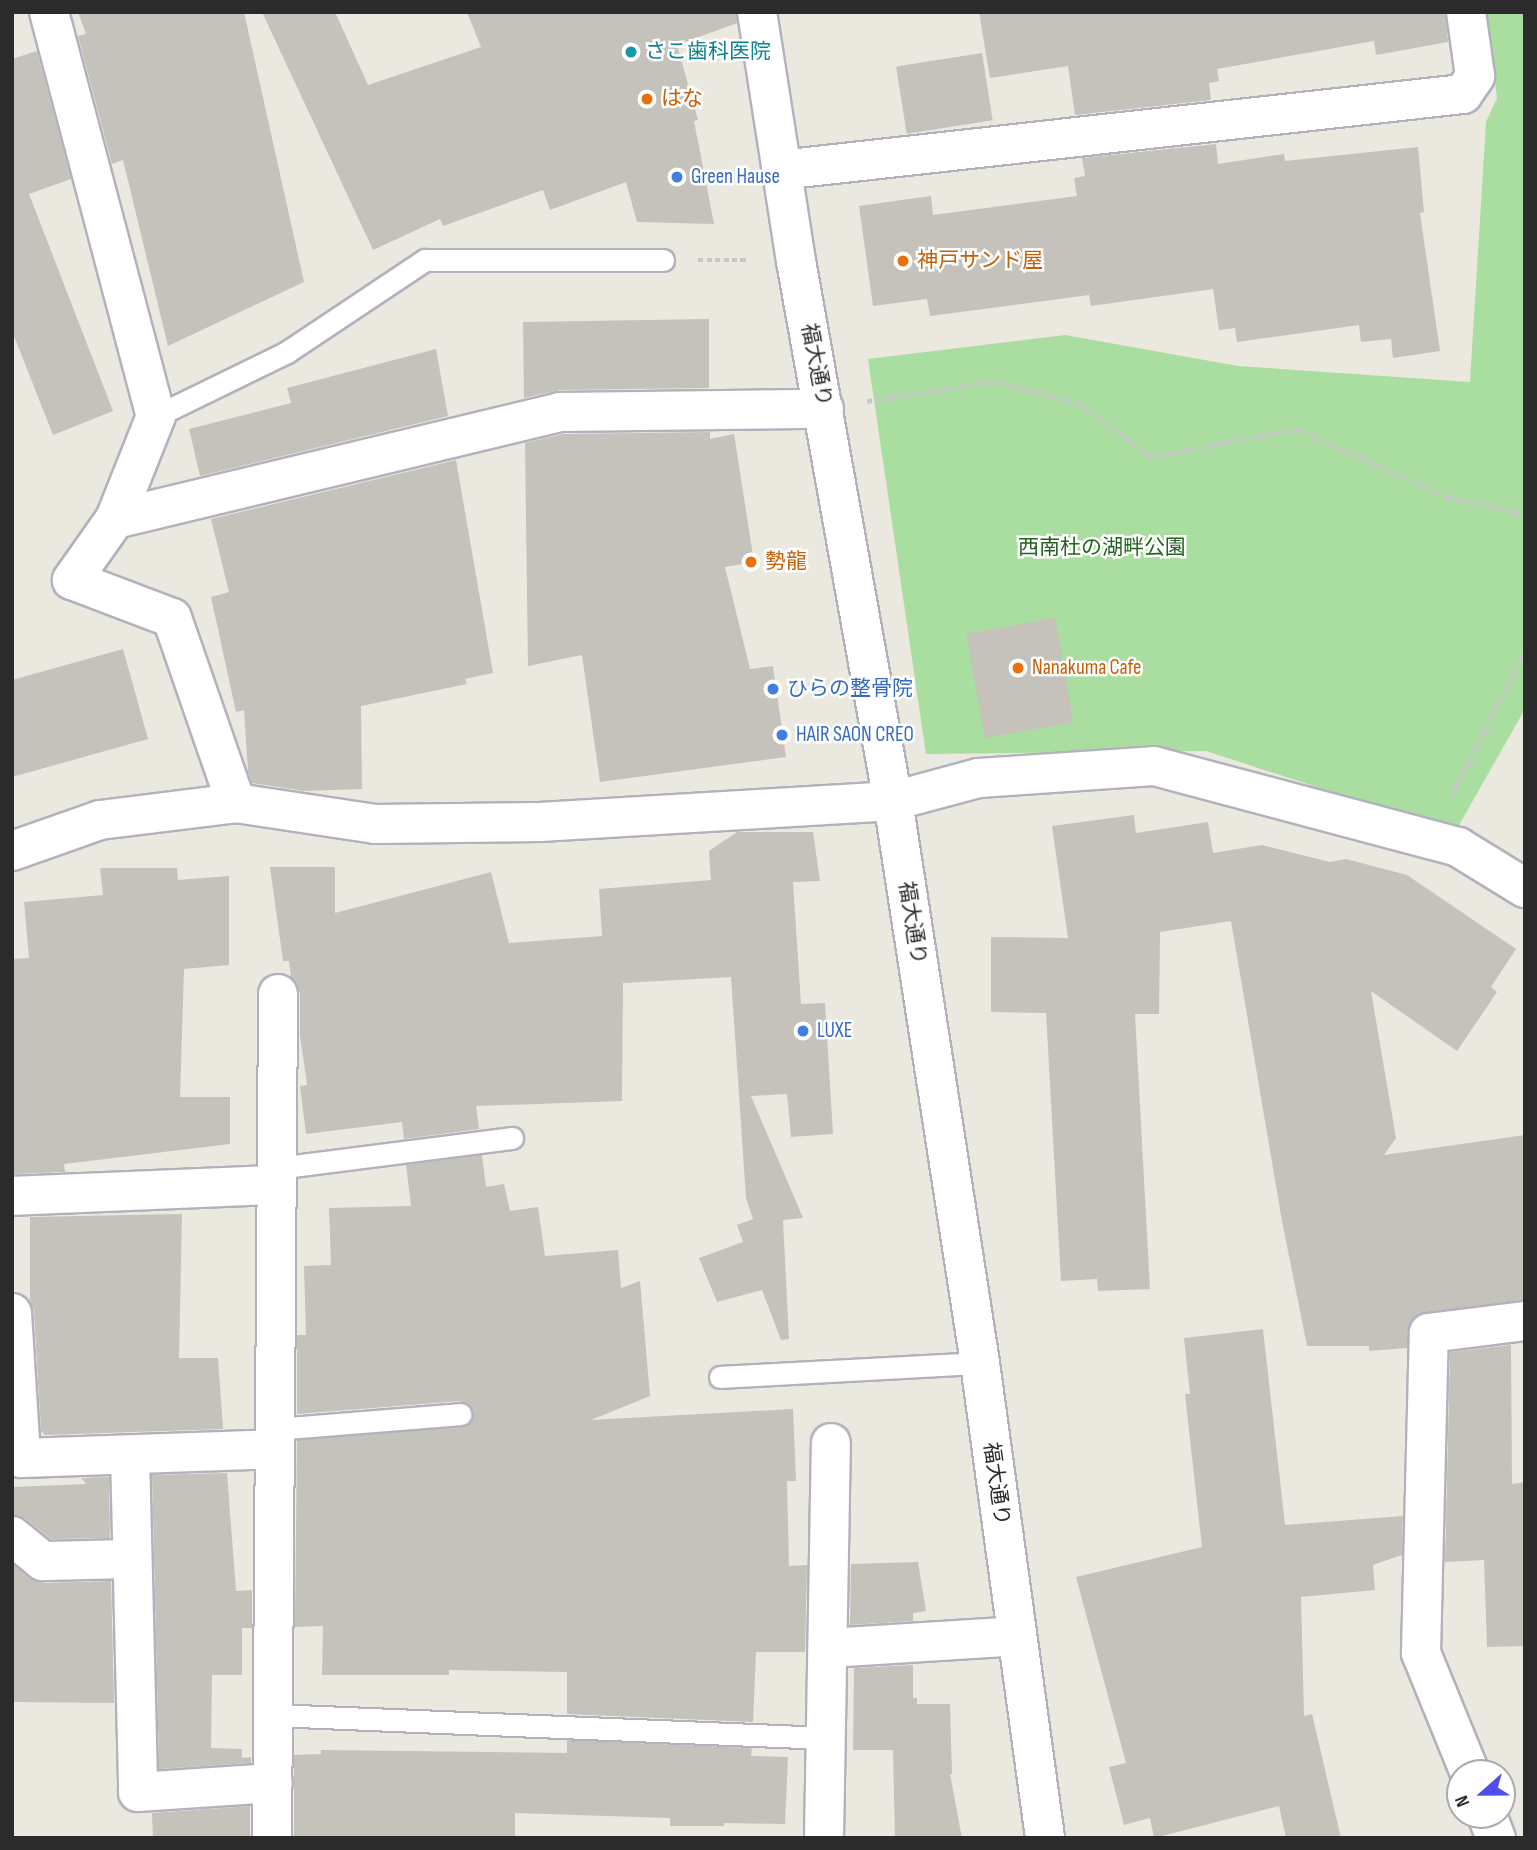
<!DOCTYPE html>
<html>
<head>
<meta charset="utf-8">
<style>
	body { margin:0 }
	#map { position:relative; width:1537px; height:1850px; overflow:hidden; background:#ebe8df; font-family:"Sofia Sans Condensed","Noto Sans JP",sans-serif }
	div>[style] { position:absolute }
	.green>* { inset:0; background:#aadda0 }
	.building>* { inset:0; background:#c4c2ba; transform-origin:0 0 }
	.path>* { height:4.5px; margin-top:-2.25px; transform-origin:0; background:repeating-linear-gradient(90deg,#c8c8c8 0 5px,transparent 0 8.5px) }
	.roads { filter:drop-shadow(2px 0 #b2b2bd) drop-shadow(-2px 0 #b2b2bd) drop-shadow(0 2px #b2b2bd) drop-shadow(0 -2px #b2b2bd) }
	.lane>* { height:21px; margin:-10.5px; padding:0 10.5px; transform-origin:10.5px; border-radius:10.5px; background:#fff }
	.street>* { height:38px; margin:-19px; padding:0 19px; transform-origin:19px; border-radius:19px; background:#fff }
	.secondary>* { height:38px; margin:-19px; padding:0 19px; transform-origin:19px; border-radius:19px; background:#fff }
	.dots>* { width:19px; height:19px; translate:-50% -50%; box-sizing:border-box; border:4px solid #fff; border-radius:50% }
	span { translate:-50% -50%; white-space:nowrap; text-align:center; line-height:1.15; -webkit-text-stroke:5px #fff; paint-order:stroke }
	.culture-label { font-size:21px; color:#0d838f }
	.left { translate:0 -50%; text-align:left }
	.food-label { font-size:21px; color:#c56008 }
	.shop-label { font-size:21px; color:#366cbe }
	.street-label { font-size:21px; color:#2b2b2b }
	.park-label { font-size:21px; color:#236221 }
	.frame { position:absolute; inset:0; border:14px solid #2b2b2b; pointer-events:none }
	.north { position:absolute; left:1446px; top:1759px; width:70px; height:70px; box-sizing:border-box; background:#fff; border:2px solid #aaa; border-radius:50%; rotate:249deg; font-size:19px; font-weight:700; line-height:28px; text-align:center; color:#2b2b2b }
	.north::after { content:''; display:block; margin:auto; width:24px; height:32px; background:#4e4ee9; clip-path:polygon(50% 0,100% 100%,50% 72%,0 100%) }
</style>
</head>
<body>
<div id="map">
	<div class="green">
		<div style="clip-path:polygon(1487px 12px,1525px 12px,1525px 709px,1455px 832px,1206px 751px,926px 754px,868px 359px,1065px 335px,1238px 366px,1470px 382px,1486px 122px,1497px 98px)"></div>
	</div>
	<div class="building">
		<div style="clip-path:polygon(78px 12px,244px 12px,304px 282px,168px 346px,123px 160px,112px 164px,78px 36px,86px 34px)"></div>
		<div style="clip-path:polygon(262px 12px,335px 12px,368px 85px,481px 47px,467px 12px,736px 12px,737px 23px,677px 45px,698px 120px,694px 121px,714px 224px,637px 222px,626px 182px,550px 210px,543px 190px,443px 226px,440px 219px,373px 250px)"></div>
		<div style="clip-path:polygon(979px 12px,1445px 12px,1448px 42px,1376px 55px,1374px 41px,1217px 69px,1219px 81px,1209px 83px,1211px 100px,1075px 115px,1068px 66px,990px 78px)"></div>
		<div style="clip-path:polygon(37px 51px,71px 179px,29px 194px,113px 411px,53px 435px,12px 331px,12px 59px)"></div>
		<div style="left:982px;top:53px;width:68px;height:87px;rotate:81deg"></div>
		<div style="clip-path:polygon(1216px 144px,1218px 164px,1284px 154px,1285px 161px,1418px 147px,1424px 212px,1420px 213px,1440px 351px,1393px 358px,1391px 339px,1361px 342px,1359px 325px,1237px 342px,1235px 328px,1219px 330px,1213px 289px,1091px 306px,1089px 295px,930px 316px,927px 299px,873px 306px,859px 206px,931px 196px,933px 215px,1077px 196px,1074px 178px,1085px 176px,1082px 158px)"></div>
		<div style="clip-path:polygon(709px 319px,709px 388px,560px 390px,524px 398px,523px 322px)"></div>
		<div style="clip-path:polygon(436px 349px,448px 416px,200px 476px,189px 429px,291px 403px,287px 388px)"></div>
		<div style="clip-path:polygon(710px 432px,710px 439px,734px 434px,754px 562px,725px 567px,750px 669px,773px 666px,786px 757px,600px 782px,582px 655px,528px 666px,525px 443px,563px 434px)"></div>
		<div style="clip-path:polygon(456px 460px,493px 673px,465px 679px,467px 684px,361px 706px,362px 789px,304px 791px,252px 783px,248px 771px,244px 710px,236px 712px,211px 597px,229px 592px,211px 519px)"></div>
		<div style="left:1055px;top:618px;width:106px;height:90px;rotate:80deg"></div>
		<div style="clip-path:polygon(123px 649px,148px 739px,12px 777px,12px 680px)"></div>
		<div style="clip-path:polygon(1134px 815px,1136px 833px,1208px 822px,1213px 853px,1262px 845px,1330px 862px,1346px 859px,1407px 875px,1516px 949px,1491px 987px,1497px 992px,1457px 1051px,1371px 991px,1396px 1138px,1384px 1155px,1525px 1135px,1525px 1300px,1417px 1315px,1410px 1323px,1407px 1348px,1369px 1351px,1369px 1346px,1307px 1346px,1282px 1221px,1231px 921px,1160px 932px,1159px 1014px,1135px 1014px,1150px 1289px,1098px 1291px,1097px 1279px,1061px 1281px,1046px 1013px,991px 1012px,991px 937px,1068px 938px,1052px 826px)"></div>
		<div style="clip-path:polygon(737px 832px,813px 832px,820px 881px,793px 882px,801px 1004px,825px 1003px,833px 1134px,791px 1137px,787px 1094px,751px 1096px,803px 1218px,783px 1220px,789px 1339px,781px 1340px,762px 1290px,717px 1302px,699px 1258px,743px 1242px,737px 1225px,753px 1219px,746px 1198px,731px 977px,623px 983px,622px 1101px,476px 1106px,479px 1129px,404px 1139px,402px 1122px,306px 1134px,300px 1086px,307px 1085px,300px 1035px,300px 993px,291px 977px,289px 961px,283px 961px,270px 867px,335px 867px,335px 913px,491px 872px,509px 943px,602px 936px,599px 889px,711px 880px,709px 851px)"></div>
		<div style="clip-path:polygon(100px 868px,177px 868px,178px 880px,229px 876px,229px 965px,184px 969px,180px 1097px,230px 1097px,230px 1144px,64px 1164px,65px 1172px,12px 1174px,12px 959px,29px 958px,24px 902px,103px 895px)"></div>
		<div style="clip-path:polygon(482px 1155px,486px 1187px,504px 1184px,510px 1211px,538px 1207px,545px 1256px,618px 1250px,621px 1288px,640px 1281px,650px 1396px,591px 1420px,793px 1409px,796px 1481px,787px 1481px,789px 1566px,807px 1565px,805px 1652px,756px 1652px,753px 1722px,567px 1714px,567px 1672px,449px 1670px,449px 1675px,322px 1675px,323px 1626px,295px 1627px,297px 1440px,461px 1427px,468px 1424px,473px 1414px,470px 1406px,459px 1401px,297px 1414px,297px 1335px,306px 1335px,304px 1266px,331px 1265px,329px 1208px,411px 1206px,406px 1165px)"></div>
		<div style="clip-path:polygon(182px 1214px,179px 1358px,218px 1358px,223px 1429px,45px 1435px,41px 1431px,34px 1312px,30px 1300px,30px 1217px)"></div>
		<div style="clip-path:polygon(1263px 1329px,1285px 1525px,1403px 1516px,1402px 1555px,1373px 1565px,1375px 1590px,1301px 1597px,1304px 1716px,1312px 1714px,1341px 1838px,1286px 1838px,1279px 1806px,1154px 1838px,1150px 1818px,1124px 1825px,1109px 1767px,1126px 1763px,1076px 1577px,1202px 1547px,1185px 1394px,1190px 1394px,1184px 1338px)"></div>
		<div style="clip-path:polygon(1511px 1345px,1512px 1484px,1525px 1482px,1525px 1646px,1487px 1647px,1484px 1560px,1445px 1562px,1450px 1352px)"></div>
		<div style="clip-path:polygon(227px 1473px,236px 1591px,252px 1590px,252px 1628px,242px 1628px,242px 1675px,212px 1675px,211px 1748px,242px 1749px,242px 1758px,251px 1757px,251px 1763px,159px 1769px,152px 1475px)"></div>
		<div style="clip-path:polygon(109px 1477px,110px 1538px,51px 1539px,26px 1519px,12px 1515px,12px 1487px,86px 1484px,81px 1478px)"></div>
		<div style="clip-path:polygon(918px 1562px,926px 1611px,913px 1613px,913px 1621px,850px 1625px,851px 1564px)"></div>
		<div style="clip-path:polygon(12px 1564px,29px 1578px,43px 1583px,111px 1581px,114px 1703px,12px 1702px)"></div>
		<div style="clip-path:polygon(913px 1665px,913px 1698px,917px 1698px,917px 1704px,950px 1704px,952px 1774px,950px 1774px,962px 1838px,895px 1838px,893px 1750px,853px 1750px,854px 1668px)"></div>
		<div style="clip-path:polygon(567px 1740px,752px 1748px,751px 1756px,788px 1757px,785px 1824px,724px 1823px,724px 1826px,670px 1826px,670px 1818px,515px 1813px,515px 1838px,294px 1838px,294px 1755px,321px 1754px,321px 1750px,567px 1753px)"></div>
		<div style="clip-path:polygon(250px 1806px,250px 1838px,153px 1838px,152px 1813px)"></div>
	</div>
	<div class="path">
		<div style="left:698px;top:260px;width:51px"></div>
		<div style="left:867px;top:401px;width:128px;rotate:-9deg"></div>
		<div style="left:993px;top:381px;width:88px;rotate:14.5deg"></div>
		<div style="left:1078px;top:403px;width:91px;rotate:36.5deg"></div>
		<div style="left:1151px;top:457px;width:148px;rotate:-10.9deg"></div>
		<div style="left:1296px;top:429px;width:167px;rotate:24.1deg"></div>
		<div style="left:1448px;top:497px;width:79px;rotate:12.4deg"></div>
		<div style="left:1451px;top:796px;width:164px;rotate:-63.1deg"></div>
	</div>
	<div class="roads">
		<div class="lane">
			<div style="left:156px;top:416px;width:146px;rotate:-26deg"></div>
			<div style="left:287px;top:352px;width:166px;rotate:-33.7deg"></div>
			<div style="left:425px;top:260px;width:238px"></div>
			<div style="left:277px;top:1168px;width:237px;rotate:-7.3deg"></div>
			<div style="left:720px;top:1377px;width:260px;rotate:-3.1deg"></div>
			<div style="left:275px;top:1429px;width:186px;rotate:-4.6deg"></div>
			<div style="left:273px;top:1715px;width:553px;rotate:2.38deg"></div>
		</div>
		<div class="street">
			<div style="left:49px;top:12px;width:418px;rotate:75.2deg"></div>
			<div style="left:156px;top:416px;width:111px;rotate:111.7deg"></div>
			<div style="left:115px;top:519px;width:75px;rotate:125.2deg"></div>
			<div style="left:72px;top:580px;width:107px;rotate:20.8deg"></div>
			<div style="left:172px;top:618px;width:196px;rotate:70.9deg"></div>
			<div style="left:781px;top:170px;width:686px;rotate:-6.36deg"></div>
			<div style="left:1463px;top:94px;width:22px;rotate:-56deg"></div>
			<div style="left:1475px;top:76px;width:65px;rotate:-98deg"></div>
			<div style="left:115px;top:519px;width:458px;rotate:-13.5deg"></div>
			<div style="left:560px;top:412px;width:264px;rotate:-0.7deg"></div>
			<div style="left:12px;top:851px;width:93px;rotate:-19.4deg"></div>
			<div style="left:100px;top:820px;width:137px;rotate:-7.1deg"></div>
			<div style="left:236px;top:803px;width:141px;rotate:8.6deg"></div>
			<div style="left:375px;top:824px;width:165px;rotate:-0.7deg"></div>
			<div style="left:540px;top:822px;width:354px;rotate:-3.4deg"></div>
			<div style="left:893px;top:801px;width:89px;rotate:-15deg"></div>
			<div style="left:979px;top:778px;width:175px;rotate:-3.9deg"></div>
			<div style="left:1154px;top:766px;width:315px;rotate:14.9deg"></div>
			<div style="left:1458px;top:847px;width:79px;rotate:31.5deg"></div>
			<div style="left:12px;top:1196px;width:265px;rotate:-2.4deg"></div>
			<div style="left:12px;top:1313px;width:145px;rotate:86.4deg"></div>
			<div style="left:21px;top:1458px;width:254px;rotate:-2deg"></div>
			<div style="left:130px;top:1455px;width:337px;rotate:88.6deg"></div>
			<div style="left:138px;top:1792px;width:135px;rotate:-3.8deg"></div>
			<div style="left:12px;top:1536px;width:40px;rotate:39deg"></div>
			<div style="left:43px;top:1561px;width:88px;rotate:-1.3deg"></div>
			<div style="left:828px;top:1648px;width:189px;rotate:-3.6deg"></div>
			<div style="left:1470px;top:1773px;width:130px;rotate:-112.2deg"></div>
			<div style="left:1421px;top:1653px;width:320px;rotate:-88.6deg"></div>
			<div style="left:1429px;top:1333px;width:97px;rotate:-7.1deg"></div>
			<div style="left:1487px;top:1815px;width:25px;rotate:69deg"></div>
			<div style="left:272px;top:1838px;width:844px;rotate:-89.59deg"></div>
			<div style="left:824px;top:1838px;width:395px;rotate:-89deg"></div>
		</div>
		<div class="secondary">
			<div style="left:757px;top:12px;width:252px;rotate:81.1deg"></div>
			<div style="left:796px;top:261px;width:549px;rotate:79.82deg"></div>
			<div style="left:893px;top:801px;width:569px;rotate:81.2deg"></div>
			<div style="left:980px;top:1363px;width:479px;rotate:82.2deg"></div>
		</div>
	</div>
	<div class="dots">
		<div style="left:631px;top:52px;background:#0f9aa8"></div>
		<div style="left:647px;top:99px;background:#e8710a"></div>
		<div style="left:677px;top:177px;background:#3f7fe0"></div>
		<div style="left:903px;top:261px;background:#e8710a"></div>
		<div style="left:751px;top:562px;background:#e8710a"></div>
		<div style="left:1018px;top:668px;background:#e8710a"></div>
		<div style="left:773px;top:689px;background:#3f7fe0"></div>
		<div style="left:782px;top:735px;background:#3f7fe0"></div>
		<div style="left:803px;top:1031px;background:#3f7fe0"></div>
	</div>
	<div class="culture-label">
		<span class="left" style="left:645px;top:52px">さこ歯科医院</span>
	</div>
	<div class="food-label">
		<span class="left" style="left:661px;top:99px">はな</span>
		<span class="left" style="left:917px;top:261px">神戸サンド屋</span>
		<span class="left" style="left:765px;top:562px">勢龍</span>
		<span class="left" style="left:1032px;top:668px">Nanakuma Cafe</span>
	</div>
	<div class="shop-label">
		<span class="left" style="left:691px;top:177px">Green Hause</span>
		<span class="left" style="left:787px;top:689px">ひらの整骨院</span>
		<span class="left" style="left:796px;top:735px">HAIR SAON CREO</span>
		<span class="left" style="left:817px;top:1031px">LUXE</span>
	</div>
	<div class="street-label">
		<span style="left:816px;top:365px;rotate:79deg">福大通り</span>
		<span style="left:912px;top:923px;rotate:81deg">福大通り</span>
		<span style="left:996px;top:1484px;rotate:82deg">福大通り</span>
	</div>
	<div class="park-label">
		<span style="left:1102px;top:548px">西南杜の湖畔公園</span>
	</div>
	<div class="frame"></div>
	<div class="north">N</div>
</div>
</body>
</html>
